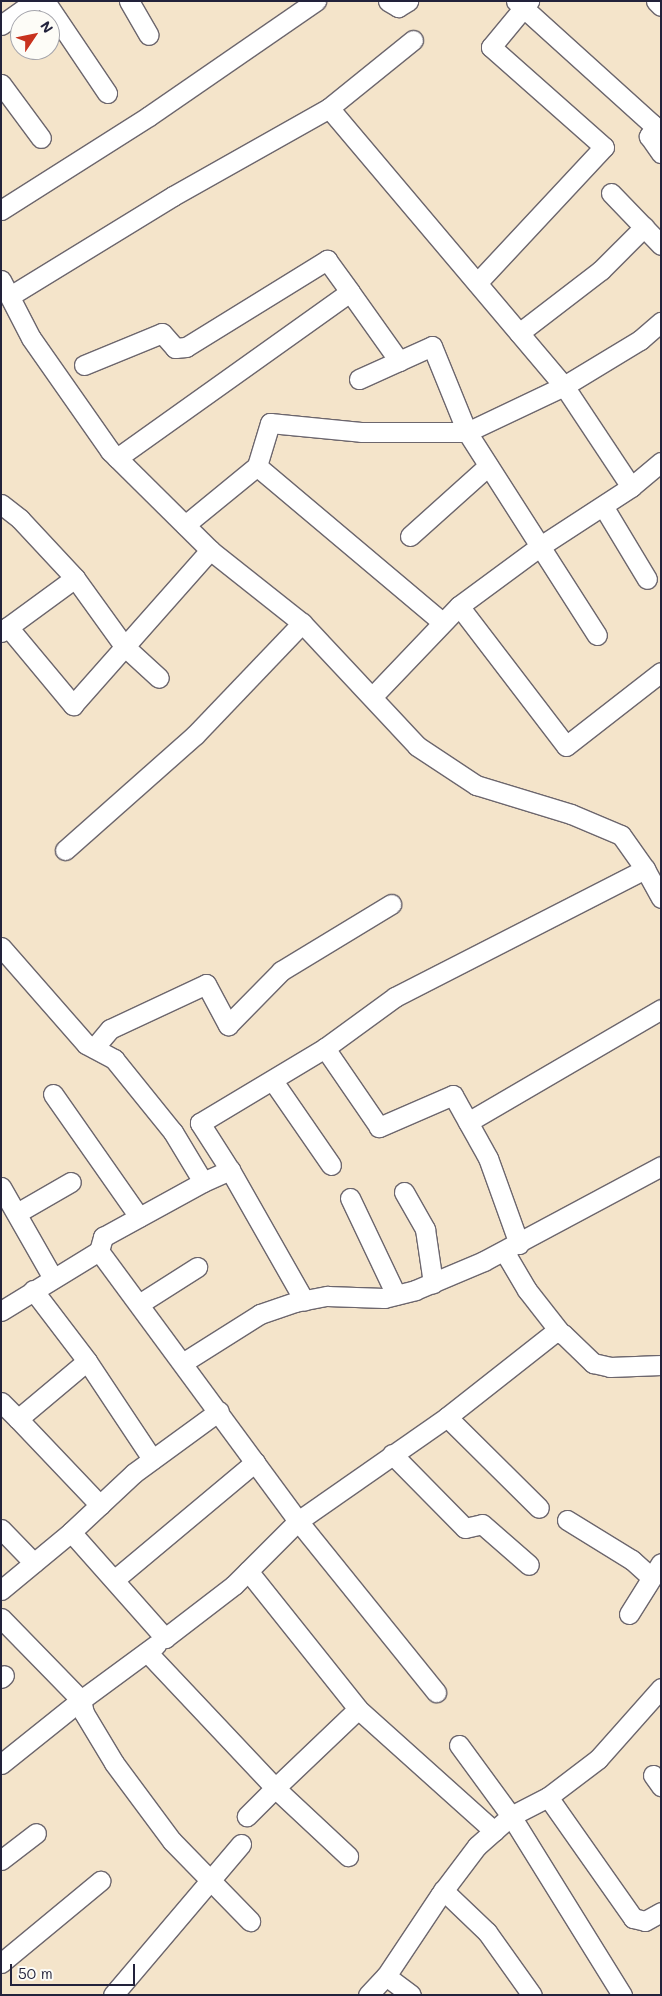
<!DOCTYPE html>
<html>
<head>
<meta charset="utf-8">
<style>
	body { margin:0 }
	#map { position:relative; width:662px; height:1996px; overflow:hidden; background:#f4e4ca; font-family:Mali,sans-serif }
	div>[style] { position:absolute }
	.roads { filter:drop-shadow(1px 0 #6c666d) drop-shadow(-1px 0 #6c666d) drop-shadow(0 1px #6c666d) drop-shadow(0 -1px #6c666d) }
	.minor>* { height:19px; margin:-9.5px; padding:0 9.5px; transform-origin:9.5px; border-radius:9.5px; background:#fff }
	span { translate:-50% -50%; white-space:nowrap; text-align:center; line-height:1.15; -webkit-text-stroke:4px #fdfcf7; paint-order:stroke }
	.frame { position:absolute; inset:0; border:2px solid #22223b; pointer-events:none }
	.north { position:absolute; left:10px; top:10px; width:50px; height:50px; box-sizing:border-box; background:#fdfcf7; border:1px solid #a5a5ac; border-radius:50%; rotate:56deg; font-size:14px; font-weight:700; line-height:20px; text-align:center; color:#22223b }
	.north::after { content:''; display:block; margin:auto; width:18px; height:22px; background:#c8321e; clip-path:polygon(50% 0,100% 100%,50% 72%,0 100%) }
	.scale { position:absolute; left:10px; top:1964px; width:125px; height:22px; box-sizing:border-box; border:2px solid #22223b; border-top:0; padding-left:6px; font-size:15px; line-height:18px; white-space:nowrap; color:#22223b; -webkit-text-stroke:4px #fdfcf7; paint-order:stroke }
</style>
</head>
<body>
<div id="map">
	<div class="roads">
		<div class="minor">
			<div style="left:45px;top:1px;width:111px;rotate:56deg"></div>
			<div style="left:129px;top:1px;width:39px;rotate:60deg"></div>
			<div style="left:388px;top:1px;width:12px;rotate:31deg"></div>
			<div style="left:398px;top:7px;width:12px;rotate:-31deg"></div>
			<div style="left:516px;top:1px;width:183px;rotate:42.1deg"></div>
			<div style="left:652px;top:124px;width:5px;rotate:68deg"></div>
			<div style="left:654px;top:129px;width:9px;rotate:126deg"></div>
			<div style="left:649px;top:136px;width:21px;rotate:55deg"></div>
			<div style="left:656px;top:1px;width:7px;rotate:45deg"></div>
			<div style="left:1px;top:25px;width:42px;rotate:-35.2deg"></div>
			<div style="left:1px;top:84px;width:67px;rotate:53.5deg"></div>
			<div style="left:329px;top:108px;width:364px;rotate:49.8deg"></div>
			<div style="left:564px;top:386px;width:121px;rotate:56.4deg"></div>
			<div style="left:611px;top:193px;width:72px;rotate:46.1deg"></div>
			<div style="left:1px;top:210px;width:175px;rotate:-32.4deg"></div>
			<div style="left:149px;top:116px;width:203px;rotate:-34.6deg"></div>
			<div style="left:1px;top:280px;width:65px;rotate:62.7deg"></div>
			<div style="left:31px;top:338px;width:138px;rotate:55deg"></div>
			<div style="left:110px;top:451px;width:141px;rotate:44.7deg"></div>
			<div style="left:210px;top:550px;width:117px;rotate:38.4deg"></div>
			<div style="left:302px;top:623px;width:168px;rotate:46.9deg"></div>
			<div style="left:417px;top:746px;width:71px;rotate:33.5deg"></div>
			<div style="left:476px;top:785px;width:99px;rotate:17deg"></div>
			<div style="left:571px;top:814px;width:54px;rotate:22.8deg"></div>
			<div style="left:621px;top:835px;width:42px;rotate:54.8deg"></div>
			<div style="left:645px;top:869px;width:33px;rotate:61deg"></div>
			<div style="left:477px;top:283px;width:186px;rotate:-47deg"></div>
			<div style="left:604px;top:147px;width:151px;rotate:-138.5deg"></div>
			<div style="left:491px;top:47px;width:60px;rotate:-50.4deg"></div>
			<div style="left:10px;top:296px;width:191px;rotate:-31.5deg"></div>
			<div style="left:173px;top:196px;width:179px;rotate:-29.4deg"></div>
			<div style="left:329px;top:108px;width:108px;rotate:-39deg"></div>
			<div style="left:519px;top:333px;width:103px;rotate:-37.5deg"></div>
			<div style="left:601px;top:270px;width:61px;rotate:-45deg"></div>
			<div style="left:84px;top:365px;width:84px;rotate:-22.3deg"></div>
			<div style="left:162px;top:333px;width:20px;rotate:49deg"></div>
			<div style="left:175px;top:348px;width:11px;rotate:-5deg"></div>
			<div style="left:186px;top:347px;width:166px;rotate:-31.7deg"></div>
			<div style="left:327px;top:260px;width:39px;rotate:54deg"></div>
			<div style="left:359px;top:379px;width:80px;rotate:-24.3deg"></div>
			<div style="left:432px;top:346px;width:93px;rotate:67.9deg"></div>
			<div style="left:467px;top:432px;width:241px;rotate:57.4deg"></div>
			<div style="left:117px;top:458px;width:286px;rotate:-35.5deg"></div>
			<div style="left:350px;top:292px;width:85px;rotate:54.6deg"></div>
			<div style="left:1px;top:504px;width:24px;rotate:38deg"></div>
			<div style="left:20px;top:519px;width:81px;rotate:47deg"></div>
			<div style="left:603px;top:506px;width:85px;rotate:58.9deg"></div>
			<div style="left:185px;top:525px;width:93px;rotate:-39.3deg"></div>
			<div style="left:410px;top:536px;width:105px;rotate:-41.9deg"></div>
			<div style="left:459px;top:606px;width:176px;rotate:52.6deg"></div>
			<div style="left:566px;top:746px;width:120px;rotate:-37.9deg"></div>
			<div style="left:442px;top:622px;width:242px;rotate:-139.9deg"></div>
			<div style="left:257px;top:466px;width:45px;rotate:-73.2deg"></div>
			<div style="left:270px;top:423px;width:91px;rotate:5.6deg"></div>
			<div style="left:361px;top:432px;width:106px"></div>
			<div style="left:467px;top:432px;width:107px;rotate:-25.4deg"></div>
			<div style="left:564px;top:386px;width:89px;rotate:-31.2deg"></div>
			<div style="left:640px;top:340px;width:28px;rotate:-41deg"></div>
			<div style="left:8px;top:627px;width:83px;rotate:-36.2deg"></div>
			<div style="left:75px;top:578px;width:84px;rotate:54.2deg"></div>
			<div style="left:124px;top:646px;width:47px;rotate:42.4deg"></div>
			<div style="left:1px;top:632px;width:9px;rotate:-36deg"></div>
			<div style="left:8px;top:627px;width:102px;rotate:50.2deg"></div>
			<div style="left:73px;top:705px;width:207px;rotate:-48.5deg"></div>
			<div style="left:372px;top:697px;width:126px;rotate:-46.3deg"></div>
			<div style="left:459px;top:606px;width:99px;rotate:-36.4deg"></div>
			<div style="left:539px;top:547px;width:110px;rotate:-33.1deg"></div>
			<div style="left:631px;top:487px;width:39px;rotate:-40deg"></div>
			<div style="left:65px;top:850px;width:174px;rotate:-41.5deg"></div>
			<div style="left:195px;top:735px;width:155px;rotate:-46.3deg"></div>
			<div style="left:1px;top:947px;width:129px;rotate:48.8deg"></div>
			<div style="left:86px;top:1044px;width:32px;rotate:28deg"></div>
			<div style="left:114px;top:1059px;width:94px;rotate:51.1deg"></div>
			<div style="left:173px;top:1132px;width:58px;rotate:59deg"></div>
			<div style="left:203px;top:1182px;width:30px;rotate:-24deg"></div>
			<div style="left:230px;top:1170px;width:150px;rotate:60.4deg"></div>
			<div style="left:94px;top:1048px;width:25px;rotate:-50deg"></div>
			<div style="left:110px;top:1029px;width:106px;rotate:-25.1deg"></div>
			<div style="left:206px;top:984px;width:47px;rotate:61.8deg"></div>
			<div style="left:228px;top:1025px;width:76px;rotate:-45.5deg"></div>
			<div style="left:281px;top:971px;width:129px;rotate:-31.3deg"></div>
			<div style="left:273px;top:1081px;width:102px;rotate:55.4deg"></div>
			<div style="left:53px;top:1094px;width:150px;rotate:55deg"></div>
			<div style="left:468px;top:1122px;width:224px;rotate:-30.3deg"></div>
			<div style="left:230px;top:1170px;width:56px;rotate:-122.6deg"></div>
			<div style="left:200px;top:1123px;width:146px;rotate:-31deg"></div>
			<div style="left:1px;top:1187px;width:105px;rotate:60.3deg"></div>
			<div style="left:404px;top:1192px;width:43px;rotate:60.4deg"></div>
			<div style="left:425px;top:1229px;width:55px;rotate:81.6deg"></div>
			<div style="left:350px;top:1198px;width:107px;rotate:64.6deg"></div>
			<div style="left:17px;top:1213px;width:62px;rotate:-29.9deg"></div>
			<div style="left:519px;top:1244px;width:91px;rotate:-109.8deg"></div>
			<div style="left:488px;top:1158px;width:72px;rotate:-119.1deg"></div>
			<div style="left:453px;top:1095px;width:81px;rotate:156.6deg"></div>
			<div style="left:379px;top:1127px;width:96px;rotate:-124.4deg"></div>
			<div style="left:325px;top:1048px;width:87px;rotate:-36.1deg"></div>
			<div style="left:395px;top:997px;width:281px;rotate:-27.1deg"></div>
			<div style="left:99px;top:1251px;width:335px;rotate:53.6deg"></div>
			<div style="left:298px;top:1521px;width:220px;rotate:51.1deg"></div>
			<div style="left:504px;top:1251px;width:45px;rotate:59.5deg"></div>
			<div style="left:527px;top:1290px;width:52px;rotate:52deg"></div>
			<div style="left:33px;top:1290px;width:89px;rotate:52.7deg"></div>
			<div style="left:87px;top:1361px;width:118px;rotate:56.4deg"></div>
			<div style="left:139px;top:1304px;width:69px;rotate:-32.5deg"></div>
			<div style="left:1px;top:1311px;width:115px;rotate:-31.5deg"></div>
			<div style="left:99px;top:1251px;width:15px;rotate:-74deg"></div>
			<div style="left:103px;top:1237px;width:114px;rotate:-28.8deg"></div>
			<div style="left:87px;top:1361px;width:90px;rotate:140deg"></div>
			<div style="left:18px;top:1419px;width:119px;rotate:46.4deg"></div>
			<div style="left:184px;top:1362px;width:90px;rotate:-32.3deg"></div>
			<div style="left:260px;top:1314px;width:37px;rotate:-19deg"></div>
			<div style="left:295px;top:1302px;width:33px;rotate:-11deg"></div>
			<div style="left:327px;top:1296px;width:57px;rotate:2deg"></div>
			<div style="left:384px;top:1298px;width:32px;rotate:-14deg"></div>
			<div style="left:415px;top:1290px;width:75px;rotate:-22.8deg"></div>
			<div style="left:484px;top:1261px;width:201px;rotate:-28.2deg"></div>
			<div style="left:1px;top:1402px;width:24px;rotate:45deg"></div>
			<div style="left:447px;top:1417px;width:129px;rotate:44.7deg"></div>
			<div style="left:392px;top:1454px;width:104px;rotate:45.4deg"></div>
			<div style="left:465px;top:1528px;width:17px;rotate:-13deg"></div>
			<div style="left:482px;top:1524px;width:62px;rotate:41.1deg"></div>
			<div style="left:567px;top:1520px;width:76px;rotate:31.6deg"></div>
			<div style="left:632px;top:1560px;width:25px;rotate:42deg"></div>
			<div style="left:1px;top:1529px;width:47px;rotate:45.9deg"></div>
			<div style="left:71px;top:1532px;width:142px;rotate:48.4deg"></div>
			<div style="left:165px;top:1638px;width:87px;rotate:-37.5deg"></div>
			<div style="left:234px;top:1585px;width:91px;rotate:-45deg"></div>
			<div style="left:298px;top:1521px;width:182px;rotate:-34.9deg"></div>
			<div style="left:447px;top:1417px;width:137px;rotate:-38.2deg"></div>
			<div style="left:555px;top:1332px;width:8px;rotate:14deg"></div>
			<div style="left:563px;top:1334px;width:42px;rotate:44deg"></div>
			<div style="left:593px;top:1363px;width:17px;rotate:13deg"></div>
			<div style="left:610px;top:1367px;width:51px;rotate:-2.2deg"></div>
			<div style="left:248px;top:1571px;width:176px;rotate:51.4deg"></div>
			<div style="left:358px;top:1709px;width:115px;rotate:136.4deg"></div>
			<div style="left:275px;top:1788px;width:100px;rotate:43deg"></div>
			<div style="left:114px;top:1580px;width:184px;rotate:-39.9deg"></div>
			<div style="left:1px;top:1590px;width:91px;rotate:-39.6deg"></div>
			<div style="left:71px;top:1532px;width:86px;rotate:-43.1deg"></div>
			<div style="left:134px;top:1473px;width:105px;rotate:-36.1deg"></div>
			<div style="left:629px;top:1614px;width:60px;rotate:-57.9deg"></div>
			<div style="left:1px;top:1618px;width:115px;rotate:45.7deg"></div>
			<div style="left:81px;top:1700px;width:93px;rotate:-36.3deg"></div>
			<div style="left:147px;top:1652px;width:187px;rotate:46.7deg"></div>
			<div style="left:275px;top:1788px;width:40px;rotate:135deg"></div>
			<div style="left:1px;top:1678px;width:4px;rotate:-45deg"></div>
			<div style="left:358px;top:1709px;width:183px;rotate:41.9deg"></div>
			<div style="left:459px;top:1745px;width:88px;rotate:53.8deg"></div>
			<div style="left:511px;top:1816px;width:211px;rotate:58.2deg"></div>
			<div style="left:1px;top:1764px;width:102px;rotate:-38.7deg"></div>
			<div style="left:81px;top:1700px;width:13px;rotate:77deg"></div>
			<div style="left:84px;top:1713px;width:58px;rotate:59deg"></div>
			<div style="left:114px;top:1763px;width:97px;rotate:53.4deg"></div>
			<div style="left:172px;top:1841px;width:112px;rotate:45.7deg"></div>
			<div style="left:653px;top:1775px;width:14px;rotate:54deg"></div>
			<div style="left:548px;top:1797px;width:148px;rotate:54.9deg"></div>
			<div style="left:633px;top:1918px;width:12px;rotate:14deg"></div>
			<div style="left:645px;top:1921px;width:18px;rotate:-29deg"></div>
			<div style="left:1px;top:1860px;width:44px;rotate:-37.6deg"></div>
			<div style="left:443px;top:1890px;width:61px;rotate:43.7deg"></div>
			<div style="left:487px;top:1932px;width:77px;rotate:54.5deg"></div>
			<div style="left:1px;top:1963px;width:129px;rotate:-39.6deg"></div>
			<div style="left:386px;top:1976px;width:31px;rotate:37deg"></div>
			<div style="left:113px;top:1995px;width:198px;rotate:-49.7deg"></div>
			<div style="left:368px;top:1995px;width:26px;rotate:-47deg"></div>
			<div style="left:386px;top:1976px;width:97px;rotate:-56.3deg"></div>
			<div style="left:440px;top:1895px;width:61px;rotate:-52.9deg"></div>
			<div style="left:477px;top:1846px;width:45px;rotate:-41.4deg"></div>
			<div style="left:511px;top:1816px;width:42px;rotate:-27.2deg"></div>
			<div style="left:548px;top:1797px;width:63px;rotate:-37.2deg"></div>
			<div style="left:598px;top:1759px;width:95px;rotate:-48.4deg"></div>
		</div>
	</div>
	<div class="frame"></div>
	<div class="north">N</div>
	<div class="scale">50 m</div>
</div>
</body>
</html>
